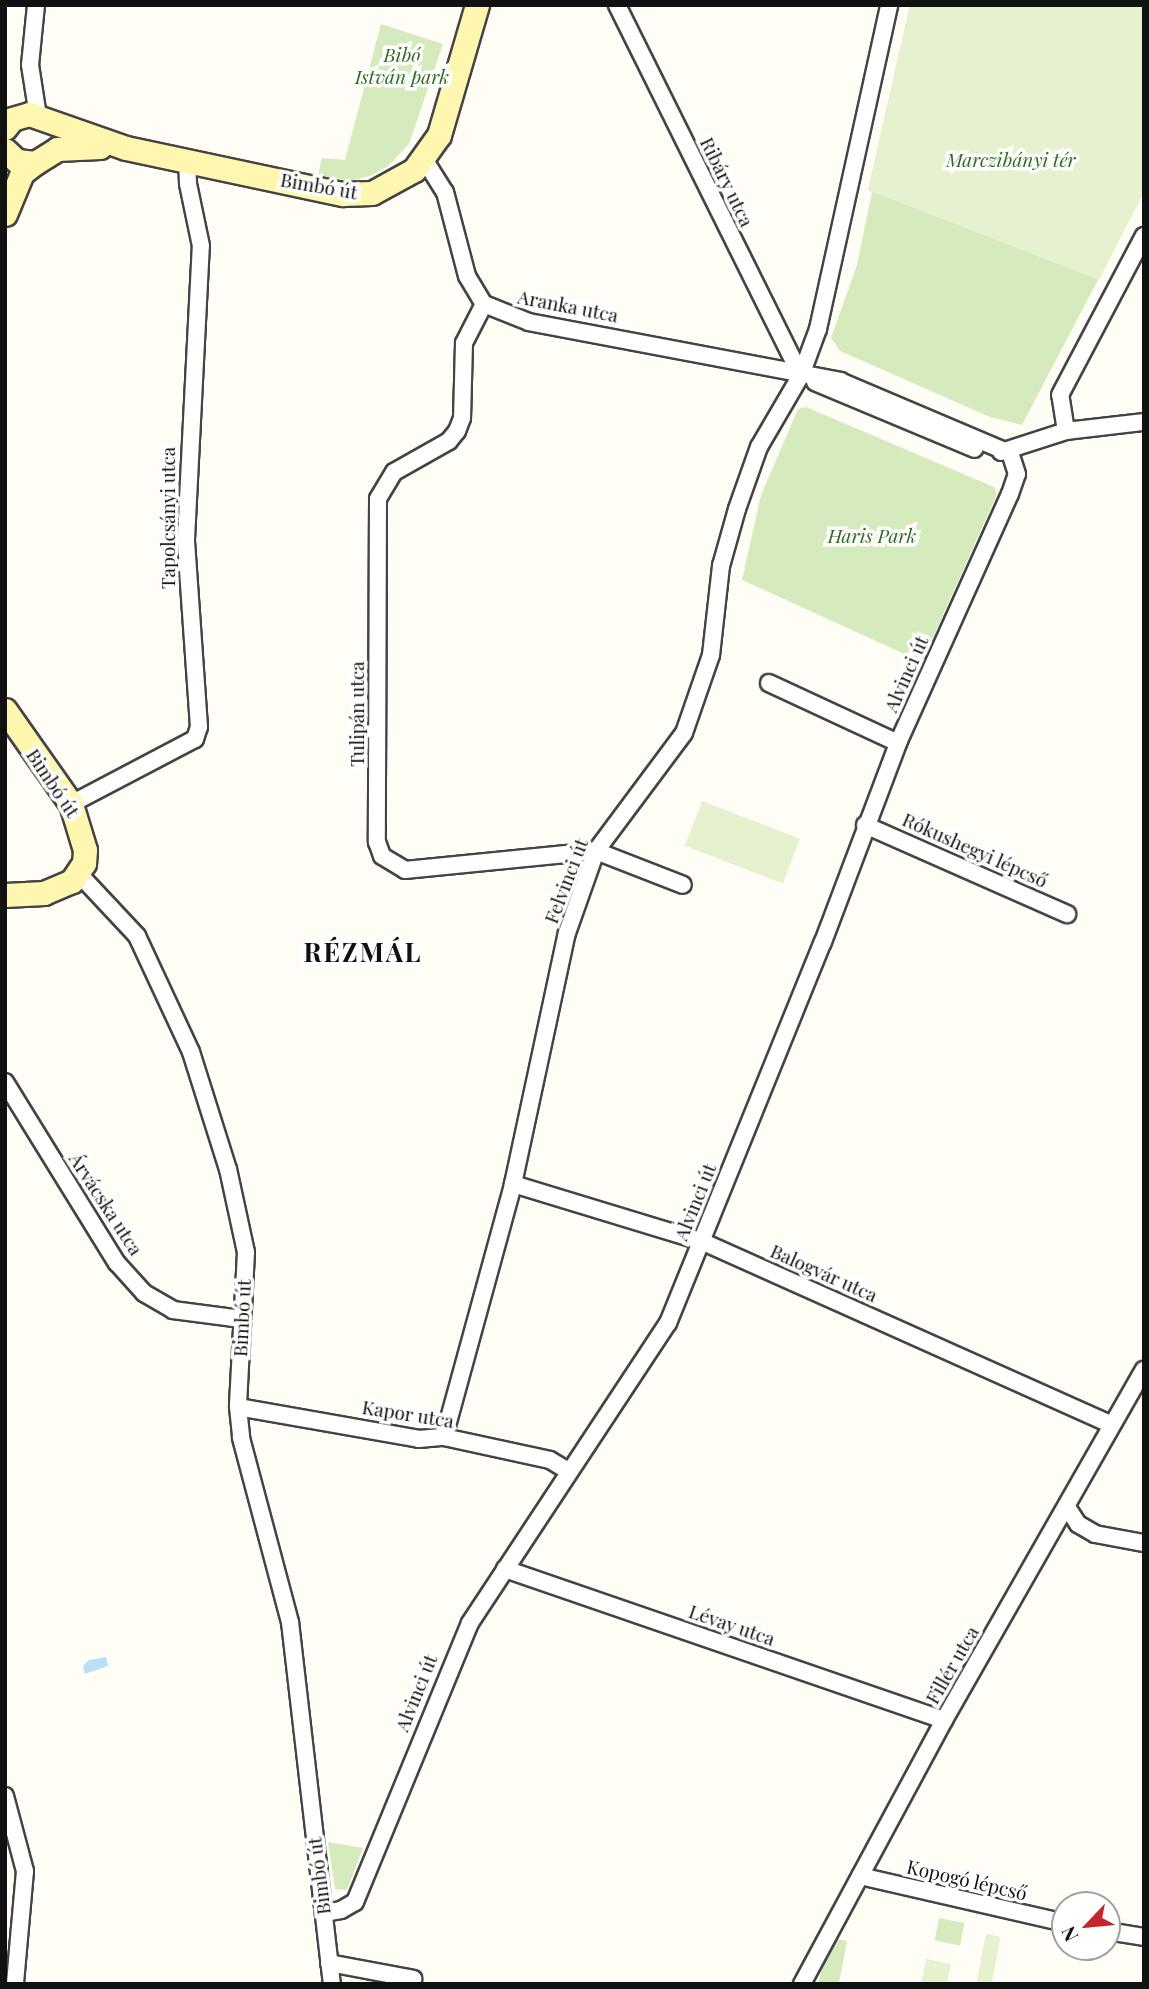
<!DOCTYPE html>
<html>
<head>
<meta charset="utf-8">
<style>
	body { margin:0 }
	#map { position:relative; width:1149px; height:1989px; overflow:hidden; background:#fffdf5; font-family:"Playfair Display",serif }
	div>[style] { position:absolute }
	.green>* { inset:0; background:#d5ebbd; transform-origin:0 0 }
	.pitch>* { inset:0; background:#e6f2cf; transform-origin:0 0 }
	.water>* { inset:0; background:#b9e0f7 }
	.roads { filter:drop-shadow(2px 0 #444) drop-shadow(-2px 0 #444) drop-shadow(0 2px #444) drop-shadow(0 -2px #444) }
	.street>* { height:16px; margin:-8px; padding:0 8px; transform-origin:8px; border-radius:8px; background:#fff }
	.secondary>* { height:23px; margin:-11.5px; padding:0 11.5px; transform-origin:11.5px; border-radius:11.5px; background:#fff6b0 }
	span { translate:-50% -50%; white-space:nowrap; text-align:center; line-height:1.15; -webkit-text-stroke:7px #fff; paint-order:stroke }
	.park-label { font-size:19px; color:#2f6b1f; font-style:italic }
	.street-label { font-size:19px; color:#111 }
	.district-label { font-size:26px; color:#111; font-weight:700; letter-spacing:2px }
	.frame { position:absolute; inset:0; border:7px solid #111; pointer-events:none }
	.north { position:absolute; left:1051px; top:1891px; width:70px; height:70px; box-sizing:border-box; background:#fff; border:2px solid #a0a0a0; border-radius:50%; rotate:244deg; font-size:19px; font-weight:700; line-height:28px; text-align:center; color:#111 }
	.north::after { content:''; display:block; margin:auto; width:24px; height:32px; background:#c4262e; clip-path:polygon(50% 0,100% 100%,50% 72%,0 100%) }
</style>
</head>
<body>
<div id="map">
	<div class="green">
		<div style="clip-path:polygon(910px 5px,1144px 5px,1144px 192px,1022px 425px,990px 417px,840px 351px,831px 338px,857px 265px,872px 192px,868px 190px)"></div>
		<div style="clip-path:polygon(381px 24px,443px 44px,409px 144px,388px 166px,370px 176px,350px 181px,318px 175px,322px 158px,345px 160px)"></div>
		<div style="clip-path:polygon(806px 407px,994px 487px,997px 494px,922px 662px,742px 580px,761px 495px,798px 409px)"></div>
		<div style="clip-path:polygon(328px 1842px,363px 1848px,347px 1890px,335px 1889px)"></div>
		<div style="left:939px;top:1918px;width:26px;height:23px;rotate:11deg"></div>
		<div style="clip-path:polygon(830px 1938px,847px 1941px,839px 1984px,818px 1984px)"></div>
	</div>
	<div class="pitch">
		<div style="clip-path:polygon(910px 5px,1144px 5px,1144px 192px,1099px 280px,868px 190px)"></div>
		<div style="left:702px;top:801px;width:105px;height:48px;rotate:21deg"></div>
		<div style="left:986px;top:1934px;width:15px;height:51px;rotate:11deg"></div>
		<div style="clip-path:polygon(926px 1959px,951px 1964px,947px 1984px,921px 1984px)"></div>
	</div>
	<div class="water">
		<div style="clip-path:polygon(106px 1657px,108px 1666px,85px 1674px,83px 1666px,89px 1660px)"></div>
	</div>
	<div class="roads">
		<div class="street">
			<div style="left:36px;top:5px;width:60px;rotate:95.7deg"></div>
			<div style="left:30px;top:65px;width:52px;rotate:81.1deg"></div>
			<div style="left:617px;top:5px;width:413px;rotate:63.6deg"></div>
			<div style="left:424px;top:159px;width:39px;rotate:58deg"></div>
			<div style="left:445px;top:192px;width:87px;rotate:75.3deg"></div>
			<div style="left:467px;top:276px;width:33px;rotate:59deg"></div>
			<div style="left:484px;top:304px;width:48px;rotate:21.8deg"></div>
			<div style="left:529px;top:322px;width:317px;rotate:10.7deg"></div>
			<div style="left:840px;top:381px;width:185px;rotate:23deg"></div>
			<div style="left:484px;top:304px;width:44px;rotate:117.1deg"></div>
			<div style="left:464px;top:343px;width:75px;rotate:91.5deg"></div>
			<div style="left:462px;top:418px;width:14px;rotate:111deg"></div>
			<div style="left:457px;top:431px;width:13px;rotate:129deg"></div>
			<div style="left:449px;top:441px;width:63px;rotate:150.6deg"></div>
			<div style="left:394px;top:472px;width:31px;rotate:121deg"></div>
			<div style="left:378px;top:499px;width:343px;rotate:90.2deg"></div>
			<div style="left:377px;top:842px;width:15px;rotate:70deg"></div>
			<div style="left:382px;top:856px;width:27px;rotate:31deg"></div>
			<div style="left:405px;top:870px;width:192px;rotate:-5.7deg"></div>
			<div style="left:596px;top:851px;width:93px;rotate:21.3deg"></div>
			<div style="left:815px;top:382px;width:173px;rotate:22.7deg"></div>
			<div style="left:1066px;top:431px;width:36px;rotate:-99deg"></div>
			<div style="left:1060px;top:395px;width:180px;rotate:-62.2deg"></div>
			<div style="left:1001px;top:452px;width:68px;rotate:-17.9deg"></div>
			<div style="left:1066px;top:431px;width:79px;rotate:-6.6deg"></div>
			<div style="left:769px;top:683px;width:142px;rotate:24.9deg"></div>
			<div style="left:71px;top:804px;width:140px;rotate:-27.7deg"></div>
			<div style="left:195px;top:739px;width:13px;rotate:-72deg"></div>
			<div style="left:199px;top:727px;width:188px;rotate:-94deg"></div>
			<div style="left:186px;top:539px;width:293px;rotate:-87.1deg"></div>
			<div style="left:201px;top:246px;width:63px;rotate:-101.8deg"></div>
			<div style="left:188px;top:184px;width:25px;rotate:-92deg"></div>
			<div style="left:865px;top:825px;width:221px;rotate:23.8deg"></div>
			<div style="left:79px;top:874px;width:85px;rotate:46.9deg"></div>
			<div style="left:137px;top:936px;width:128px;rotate:65deg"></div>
			<div style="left:191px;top:1052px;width:123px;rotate:72.5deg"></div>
			<div style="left:228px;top:1169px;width:85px;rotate:77.8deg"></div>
			<div style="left:246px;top:1252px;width:155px;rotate:93deg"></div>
			<div style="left:238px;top:1407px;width:31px;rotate:84deg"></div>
			<div style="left:241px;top:1438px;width:190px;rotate:75.1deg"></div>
			<div style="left:290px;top:1622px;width:364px;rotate:83.4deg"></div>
			<div style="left:5px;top:1082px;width:213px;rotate:58.3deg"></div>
			<div style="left:117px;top:1263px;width:40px;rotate:48deg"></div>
			<div style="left:144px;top:1293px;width:34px;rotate:30deg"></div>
			<div style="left:173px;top:1310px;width:69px;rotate:7.5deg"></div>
			<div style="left:513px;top:1184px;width:196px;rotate:16.9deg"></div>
			<div style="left:701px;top:1241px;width:449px;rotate:24.1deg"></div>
			<div style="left:238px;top:1407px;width:184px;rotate:10deg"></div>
			<div style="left:419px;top:1439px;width:25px;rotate:-5deg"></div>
			<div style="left:444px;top:1437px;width:108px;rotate:12.2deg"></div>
			<div style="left:550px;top:1460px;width:21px;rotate:31deg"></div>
			<div style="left:444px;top:1437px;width:262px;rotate:-74.7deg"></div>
			<div style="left:513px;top:1184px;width:257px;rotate:-77.9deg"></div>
			<div style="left:567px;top:933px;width:87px;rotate:-70.5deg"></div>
			<div style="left:596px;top:851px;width:147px;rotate:-53.3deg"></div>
			<div style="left:684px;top:733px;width:83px;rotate:-70.9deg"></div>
			<div style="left:711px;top:655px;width:90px;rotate:-83.6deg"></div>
			<div style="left:721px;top:566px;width:59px;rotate:-74.3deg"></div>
			<div style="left:737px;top:509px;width:66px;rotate:-70.5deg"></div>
			<div style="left:759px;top:447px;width:83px;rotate:-59.7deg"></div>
			<div style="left:801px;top:375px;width:49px;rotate:-69.7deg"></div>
			<div style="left:818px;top:329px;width:332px;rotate:-77.6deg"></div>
			<div style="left:1067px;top:1507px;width:20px;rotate:57deg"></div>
			<div style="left:1078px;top:1524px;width:20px;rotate:30deg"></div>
			<div style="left:1095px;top:1534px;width:50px;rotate:10.4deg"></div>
			<div style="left:505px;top:1569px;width:464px;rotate:19deg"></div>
			<div style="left:5px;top:1796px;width:78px;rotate:75.1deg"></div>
			<div style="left:25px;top:1871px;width:113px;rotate:95.1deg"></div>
			<div style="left:860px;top:1876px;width:210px;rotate:12.9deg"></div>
			<div style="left:324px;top:1913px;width:17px;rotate:-10deg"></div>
			<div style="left:341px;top:1910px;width:16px;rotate:-30deg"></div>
			<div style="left:355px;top:1902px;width:302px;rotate:-67.6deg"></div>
			<div style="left:470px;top:1623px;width:359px;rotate:-56.6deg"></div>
			<div style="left:668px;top:1323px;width:411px;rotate:-67.9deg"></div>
			<div style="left:823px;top:942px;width:213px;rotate:-69.3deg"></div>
			<div style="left:898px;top:743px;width:273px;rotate:-65.8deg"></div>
			<div style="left:1010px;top:494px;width:21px;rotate:-71deg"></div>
			<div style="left:1017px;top:474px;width:22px;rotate:-108deg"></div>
			<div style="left:1107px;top:1931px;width:37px;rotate:9deg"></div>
			<div style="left:329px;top:1963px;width:86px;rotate:10.7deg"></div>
			<div style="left:802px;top:1984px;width:300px;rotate:-61.7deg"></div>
			<div style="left:944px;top:1720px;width:403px;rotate:-60.3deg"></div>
		</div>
		<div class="secondary">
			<div style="left:5px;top:128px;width:11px;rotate:-52deg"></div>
			<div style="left:12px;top:119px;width:18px;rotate:-16deg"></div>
			<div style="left:29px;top:114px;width:103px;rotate:19.3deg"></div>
			<div style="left:126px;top:148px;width:222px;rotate:12deg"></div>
			<div style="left:343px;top:194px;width:29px;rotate:-2deg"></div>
			<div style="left:372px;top:193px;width:48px;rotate:-28.7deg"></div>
			<div style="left:414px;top:170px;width:43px;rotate:-54.5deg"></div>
			<div style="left:439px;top:135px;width:135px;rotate:-73.7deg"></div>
			<div style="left:5px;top:150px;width:16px;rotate:43deg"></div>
			<div style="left:17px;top:161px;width:18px;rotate:6deg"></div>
			<div style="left:5px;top:214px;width:44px;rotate:-67.5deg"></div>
			<div style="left:22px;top:173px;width:16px;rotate:-38deg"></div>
			<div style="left:35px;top:163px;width:26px;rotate:-32deg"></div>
			<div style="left:57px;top:149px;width:43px;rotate:-2.7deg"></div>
			<div style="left:5px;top:710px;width:115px;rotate:54.9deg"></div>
			<div style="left:71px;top:804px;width:48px;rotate:73.1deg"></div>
			<div style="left:85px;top:850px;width:13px;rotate:94deg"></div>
			<div style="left:84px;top:863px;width:22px;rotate:124deg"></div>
			<div style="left:72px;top:881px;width:30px;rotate:157deg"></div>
			<div style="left:44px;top:893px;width:39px;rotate:177deg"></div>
		</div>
	</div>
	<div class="park-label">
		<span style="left:402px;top:66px">Bibó<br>István park</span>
		<span style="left:1011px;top:160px">Marczibányi tér</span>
		<span style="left:872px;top:536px">Haris Park</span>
	</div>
	<div class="street-label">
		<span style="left:727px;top:182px;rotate:64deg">Ribáry utca</span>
		<span style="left:319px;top:186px;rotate:10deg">Bimbó út</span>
		<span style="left:568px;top:306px;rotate:11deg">Aranka utca</span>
		<span style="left:168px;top:518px;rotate:-90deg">Tapolcsányi utca</span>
		<span style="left:906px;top:674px;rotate:-66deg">Alvinci út</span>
		<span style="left:357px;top:714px;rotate:-90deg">Tulipán utca</span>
		<span style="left:53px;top:783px;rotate:56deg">Bimbó út</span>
		<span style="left:975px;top:850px;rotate:24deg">Rókushegyi lépcső</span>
		<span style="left:566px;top:881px;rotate:-69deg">Felvinci út</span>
		<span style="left:695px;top:1202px;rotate:-68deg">Alvinci út</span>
		<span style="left:106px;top:1204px;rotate:57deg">Árvácska utca</span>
		<span style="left:824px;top:1273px;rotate:24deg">Balogvár utca</span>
		<span style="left:242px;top:1318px;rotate:-87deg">Bimbó út</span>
		<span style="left:408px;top:1414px;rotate:9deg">Kapor utca</span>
		<span style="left:732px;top:1625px;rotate:19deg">Lévay utca</span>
		<span style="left:952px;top:1665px;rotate:-60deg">Fillér utca</span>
		<span style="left:416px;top:1693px;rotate:-68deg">Alvinci út</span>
		<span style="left:319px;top:1876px;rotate:-97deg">Bimbó út</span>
		<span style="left:967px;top:1880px;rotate:13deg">Kopogó lépcső</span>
	</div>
	<div class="district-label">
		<span style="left:363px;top:952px">RÉZMÁL</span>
	</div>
	<div class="frame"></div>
	<div class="north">N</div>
</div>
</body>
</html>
